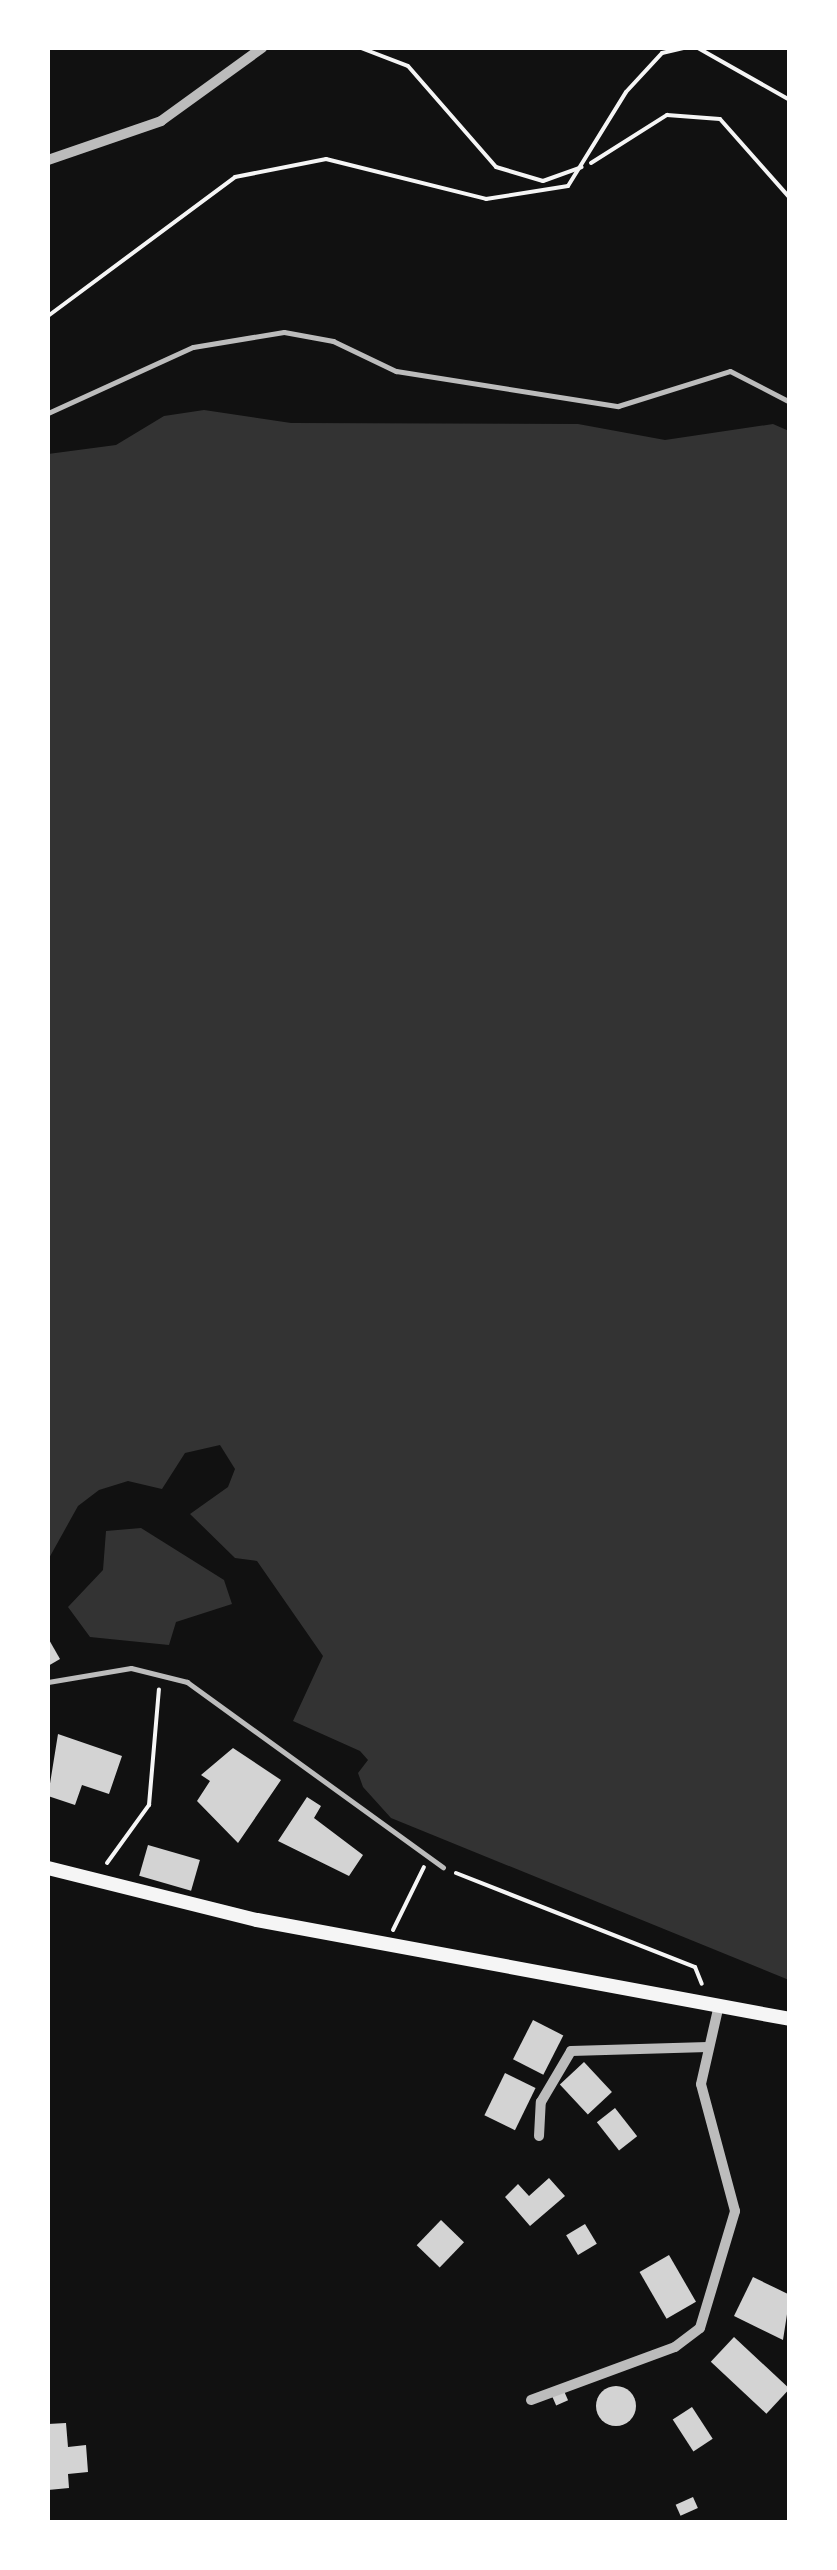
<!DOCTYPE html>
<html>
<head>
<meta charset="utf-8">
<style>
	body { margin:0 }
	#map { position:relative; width:837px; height:2570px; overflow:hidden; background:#111; font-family:"Fira Sans",sans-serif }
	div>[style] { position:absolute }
	.water>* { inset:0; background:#333 }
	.building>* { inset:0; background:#d3d3d3; transform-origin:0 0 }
	.round { border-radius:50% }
	.path>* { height:4px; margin:-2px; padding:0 2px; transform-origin:2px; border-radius:2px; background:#f5f5f5 }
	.service>* { height:5px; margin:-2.5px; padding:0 2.5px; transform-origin:2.5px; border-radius:2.5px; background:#bcbcbc }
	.minor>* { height:10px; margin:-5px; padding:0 5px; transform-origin:5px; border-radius:5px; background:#bcbcbc }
	.secondary>* { height:14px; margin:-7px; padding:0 7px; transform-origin:7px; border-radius:7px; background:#f5f5f5 }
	span { translate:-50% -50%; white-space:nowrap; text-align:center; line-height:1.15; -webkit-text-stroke:10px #fff; paint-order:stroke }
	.frame { position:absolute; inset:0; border:50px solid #fff; pointer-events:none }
</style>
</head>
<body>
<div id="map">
	<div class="water">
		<div style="clip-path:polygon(204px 410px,291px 423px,578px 424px,665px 440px,773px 424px,789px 431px,789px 1980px,391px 1818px,363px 1787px,358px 1773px,368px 1760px,360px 1751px,293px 1721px,323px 1656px,257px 1561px,235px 1558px,190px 1514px,228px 1487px,235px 1469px,220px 1445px,185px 1453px,162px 1489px,128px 1481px,99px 1490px,78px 1506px,48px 1560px,48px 454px,116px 445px,164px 416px)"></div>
		<div style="clip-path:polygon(141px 1528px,224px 1580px,232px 1604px,176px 1622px,169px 1645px,90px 1637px,68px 1607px,103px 1570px,106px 1531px)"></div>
	</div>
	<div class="building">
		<div style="clip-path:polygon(48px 1638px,60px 1659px,48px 1666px)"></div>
		<div style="clip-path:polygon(58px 1734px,122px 1756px,109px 1794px,82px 1785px,75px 1805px,48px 1796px)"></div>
		<div style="clip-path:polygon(233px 1748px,281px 1780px,238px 1843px,197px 1801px,210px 1781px,201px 1775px)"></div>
		<div style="clip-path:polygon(307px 1797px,321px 1806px,314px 1818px,363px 1855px,349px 1876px,278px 1841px)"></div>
		<div style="left:148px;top:1845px;width:54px;height:32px;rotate:16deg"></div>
		<div style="left:533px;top:2020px;width:34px;height:44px;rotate:27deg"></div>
		<div style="left:584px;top:2062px;width:41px;height:33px;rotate:47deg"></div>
		<div style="left:505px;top:2073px;width:34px;height:47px;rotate:26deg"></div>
		<div style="left:615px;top:2108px;width:36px;height:23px;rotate:52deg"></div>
		<div style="clip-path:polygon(549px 2178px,565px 2196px,530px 2226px,505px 2197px,518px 2184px,529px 2196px)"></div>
		<div style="left:441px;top:2220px;width:32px;height:35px;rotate:44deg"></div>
		<div style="left:585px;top:2224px;width:23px;height:22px;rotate:59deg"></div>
		<div style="left:669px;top:2255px;width:54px;height:34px;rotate:60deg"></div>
		<div style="clip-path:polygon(753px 2277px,790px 2295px,783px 2340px,734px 2316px)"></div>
		<div style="left:734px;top:2337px;width:76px;height:34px;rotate:43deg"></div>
		<div class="round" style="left:596px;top:2386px;width:40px;height:40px"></div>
		<div style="left:564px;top:2391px;width:10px;height:13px;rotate:66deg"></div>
		<div style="left:692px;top:2407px;width:38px;height:23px;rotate:57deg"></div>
		<div style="clip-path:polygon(66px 2423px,68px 2447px,86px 2445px,88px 2472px,68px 2474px,69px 2488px,48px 2490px,48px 2424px)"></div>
		<div style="left:693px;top:2497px;width:12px;height:19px;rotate:66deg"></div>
	</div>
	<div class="path">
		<div style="left:361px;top:48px;width:50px;rotate:21deg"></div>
		<div style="left:408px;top:66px;width:134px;rotate:48.9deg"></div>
		<div style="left:496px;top:167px;width:49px;rotate:16.6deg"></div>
		<div style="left:543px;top:181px;width:41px;rotate:-19.7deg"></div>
		<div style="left:698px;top:48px;width:106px;rotate:29.5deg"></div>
		<div style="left:591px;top:163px;width:90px;rotate:-32.3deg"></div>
		<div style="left:667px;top:115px;width:53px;rotate:4.3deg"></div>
		<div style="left:720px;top:119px;width:106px;rotate:48.5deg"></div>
		<div style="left:48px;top:316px;width:233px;rotate:-36.6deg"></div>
		<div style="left:235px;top:177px;width:93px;rotate:-11.2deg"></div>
		<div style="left:326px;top:159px;width:165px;rotate:14deg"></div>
		<div style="left:486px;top:199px;width:83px;rotate:-9deg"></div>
		<div style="left:568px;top:186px;width:110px;rotate:-58.3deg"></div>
		<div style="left:626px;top:92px;width:53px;rotate:-47.3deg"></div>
		<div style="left:662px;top:53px;width:23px;rotate:-13deg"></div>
		<div style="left:107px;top:1863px;width:72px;rotate:-54.1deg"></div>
		<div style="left:149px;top:1805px;width:116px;rotate:-85.1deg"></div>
		<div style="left:456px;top:1873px;width:257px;rotate:21.5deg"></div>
		<div style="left:695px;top:1967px;width:18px;rotate:68deg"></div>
		<div style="left:393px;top:1930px;width:70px;rotate:-63.8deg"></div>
	</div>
	<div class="service">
		<div style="left:48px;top:413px;width:159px;rotate:-24.5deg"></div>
		<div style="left:193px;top:347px;width:92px;rotate:-9.4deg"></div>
		<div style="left:284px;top:332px;width:50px;rotate:10.4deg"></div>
		<div style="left:333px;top:341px;width:70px;rotate:25.5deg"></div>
		<div style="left:396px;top:371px;width:225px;rotate:9deg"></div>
		<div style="left:618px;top:406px;width:117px;rotate:-17.4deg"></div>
		<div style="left:730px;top:371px;width:68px;rotate:27.3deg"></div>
		<div style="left:48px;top:1682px;width:84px;rotate:-9.6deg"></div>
		<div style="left:131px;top:1668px;width:58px;rotate:14deg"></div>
		<div style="left:187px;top:1682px;width:316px;rotate:35.9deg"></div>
	</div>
	<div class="minor">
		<div style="left:48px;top:160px;width:120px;rotate:-19deg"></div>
		<div style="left:161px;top:121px;width:125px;rotate:-35.9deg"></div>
		<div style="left:539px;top:2136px;width:34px;rotate:-87deg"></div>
		<div style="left:541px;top:2102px;width:59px;rotate:-59.5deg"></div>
		<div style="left:571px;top:2051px;width:137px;rotate:-1.7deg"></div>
		<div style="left:531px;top:2400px;width:153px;rotate:-20.2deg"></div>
		<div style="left:675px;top:2347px;width:31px;rotate:-37deg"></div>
		<div style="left:700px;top:2328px;width:122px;rotate:-73.3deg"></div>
		<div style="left:735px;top:2211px;width:131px;rotate:-105deg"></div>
		<div style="left:701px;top:2084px;width:81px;rotate:-77.2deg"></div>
	</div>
	<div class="secondary">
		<div style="left:48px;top:1868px;width:215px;rotate:14deg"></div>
		<div style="left:257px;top:1920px;width:542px;rotate:10.52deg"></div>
	</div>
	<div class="frame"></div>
</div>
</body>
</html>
